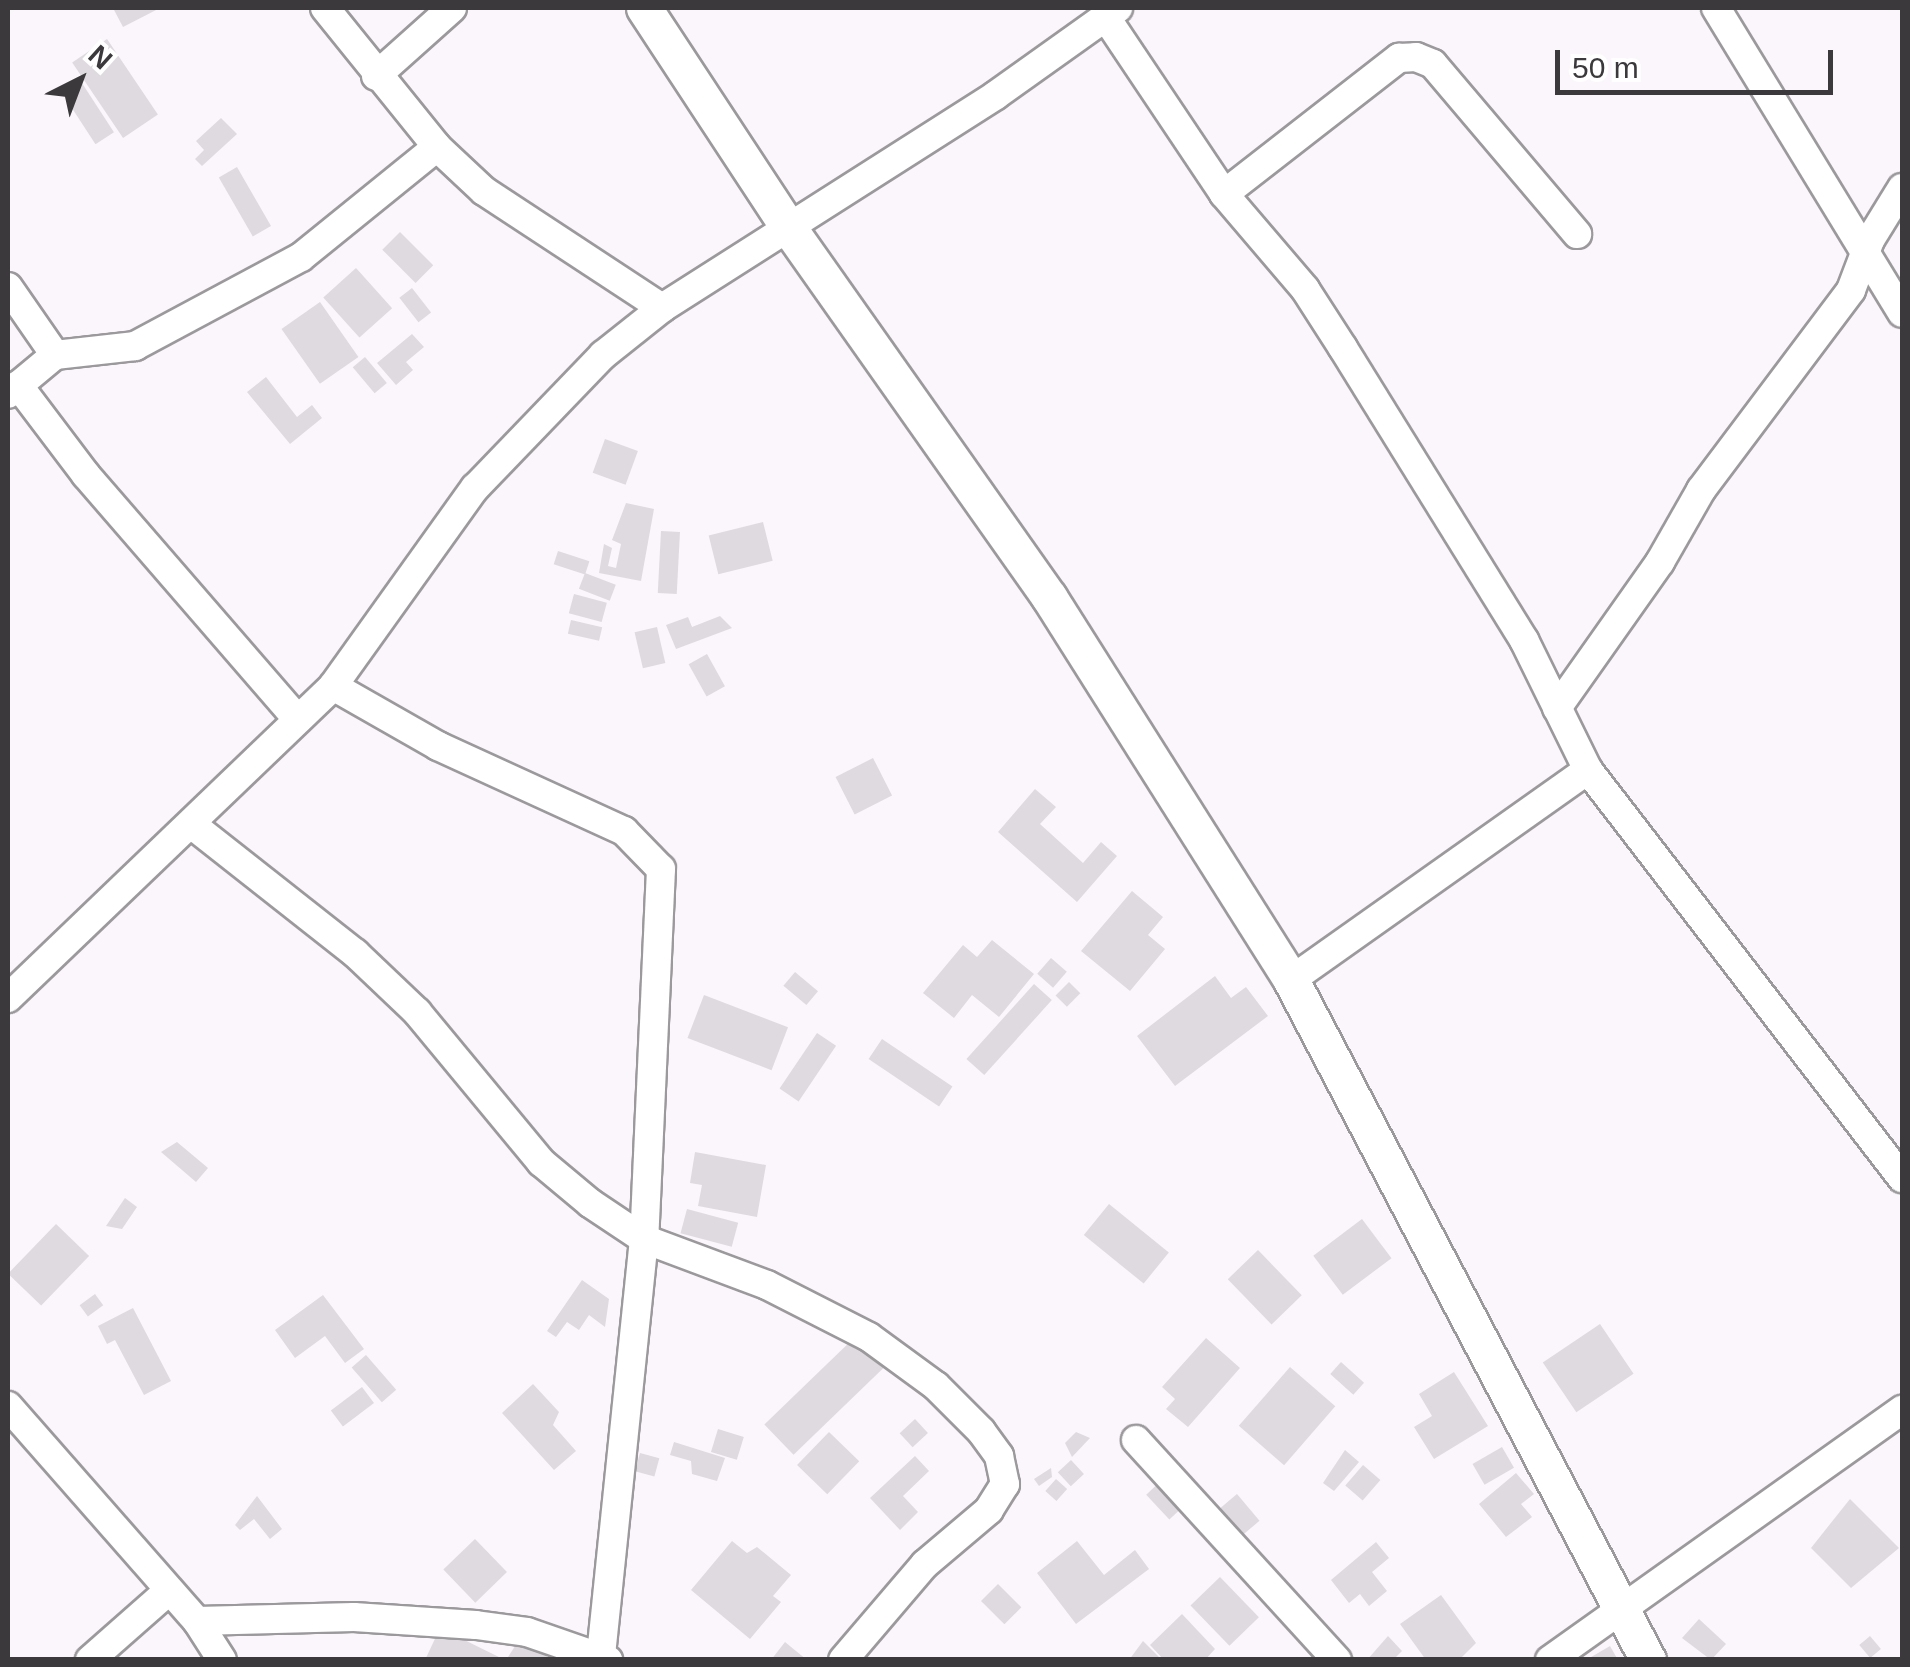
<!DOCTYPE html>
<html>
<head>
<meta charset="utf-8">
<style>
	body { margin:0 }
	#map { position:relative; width:1910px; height:1667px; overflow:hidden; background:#fbf6fb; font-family:Helvetica,sans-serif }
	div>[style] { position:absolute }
	.building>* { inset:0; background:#dedadf; transform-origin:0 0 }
	.roads { filter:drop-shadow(2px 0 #9c999d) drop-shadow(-2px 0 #9c999d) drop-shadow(0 2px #9c999d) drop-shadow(0 -2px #9c999d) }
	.minor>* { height:28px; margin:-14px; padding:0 14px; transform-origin:14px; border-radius:14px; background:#fff }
	.tertiary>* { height:35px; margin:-17.5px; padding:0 17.5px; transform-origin:17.5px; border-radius:17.5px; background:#fff }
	span { translate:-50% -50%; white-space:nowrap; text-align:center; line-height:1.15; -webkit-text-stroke:8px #fff; paint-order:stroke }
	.frame { position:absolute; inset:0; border:10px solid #3b393b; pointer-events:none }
	.north { position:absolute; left:30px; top:30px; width:100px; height:100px; -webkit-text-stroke:8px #fff; paint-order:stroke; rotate:42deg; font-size:28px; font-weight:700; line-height:40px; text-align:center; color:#3b393b }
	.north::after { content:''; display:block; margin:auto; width:35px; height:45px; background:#3b393b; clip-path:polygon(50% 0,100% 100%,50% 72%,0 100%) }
	.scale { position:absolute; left:1555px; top:50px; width:278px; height:45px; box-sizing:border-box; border:5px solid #3b393b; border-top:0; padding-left:12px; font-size:30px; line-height:35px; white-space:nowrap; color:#3b393b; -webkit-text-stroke:8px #fff; paint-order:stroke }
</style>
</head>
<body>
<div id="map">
	<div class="building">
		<div style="clip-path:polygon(113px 8px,160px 8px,123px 27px)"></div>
		<div style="left:107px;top:39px;width:91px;height:42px;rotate:56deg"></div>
		<div style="left:78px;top:77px;width:66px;height:22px;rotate:57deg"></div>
		<div style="clip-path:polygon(221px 118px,237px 134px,202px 166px,195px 159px,204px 150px,196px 141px)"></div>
		<div style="left:237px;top:167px;width:68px;height:21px;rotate:60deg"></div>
		<div style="left:400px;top:232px;width:47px;height:25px;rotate:45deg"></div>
		<div style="left:356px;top:268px;width:54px;height:44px;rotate:48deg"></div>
		<div style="left:412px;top:288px;width:31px;height:16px;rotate:52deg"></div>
		<div style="left:320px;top:302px;width:67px;height:47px;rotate:55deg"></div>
		<div style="clip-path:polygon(412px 334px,424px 347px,406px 362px,413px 370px,396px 385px,377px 363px)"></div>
		<div style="left:365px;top:357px;width:34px;height:16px;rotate:50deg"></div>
		<div style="clip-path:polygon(266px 377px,297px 417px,312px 405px,322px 418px,290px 444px,247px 392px)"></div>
		<div style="left:605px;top:439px;width:35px;height:36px;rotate:20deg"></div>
		<div style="clip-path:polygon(626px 503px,654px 509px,641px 581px,599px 573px,604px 544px,612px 548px,608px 566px,616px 568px,621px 544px,612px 540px)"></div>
		<div style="left:763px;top:522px;width:40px;height:56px;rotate:76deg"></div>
		<div style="left:661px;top:531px;width:19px;height:62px;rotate:3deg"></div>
		<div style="left:558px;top:551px;width:33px;height:14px;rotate:18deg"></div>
		<div style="left:585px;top:573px;width:33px;height:17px;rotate:21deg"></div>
		<div style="left:574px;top:594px;width:34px;height:20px;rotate:15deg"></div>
		<div style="clip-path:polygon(720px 616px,732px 628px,676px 649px,666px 625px,688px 617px,692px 627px)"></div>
		<div style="left:571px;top:620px;width:32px;height:14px;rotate:13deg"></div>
		<div style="left:657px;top:627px;width:37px;height:23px;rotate:77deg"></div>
		<div style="left:707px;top:654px;width:37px;height:21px;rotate:61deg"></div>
		<div style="left:873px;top:758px;width:42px;height:42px;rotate:63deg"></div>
		<div style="clip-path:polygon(1035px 789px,1056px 807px,1040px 824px,1083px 863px,1101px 842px,1117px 856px,1077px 902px,998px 832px)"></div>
		<div style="clip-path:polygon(1132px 891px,1163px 917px,1148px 935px,1165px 949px,1130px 991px,1081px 951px)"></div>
		<div style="clip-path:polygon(992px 940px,1034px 974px,999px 1017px,972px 995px,954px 1018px,923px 993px,963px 945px,977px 957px)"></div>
		<div style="left:1051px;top:958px;width:21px;height:21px;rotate:41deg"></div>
		<div style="left:795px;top:972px;width:30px;height:18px;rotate:40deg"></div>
		<div style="clip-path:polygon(1215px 976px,1231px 998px,1246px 987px,1268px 1016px,1175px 1086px,1137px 1036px)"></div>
		<div style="left:1069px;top:982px;width:16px;height:19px;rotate:45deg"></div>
		<div style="left:1034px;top:984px;width:24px;height:101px;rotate:42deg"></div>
		<div style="left:704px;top:995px;width:90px;height:46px;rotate:21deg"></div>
		<div style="left:817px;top:1033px;width:23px;height:67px;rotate:34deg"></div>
		<div style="left:882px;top:1039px;width:85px;height:24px;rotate:34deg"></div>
		<div style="clip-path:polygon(177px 1142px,208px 1168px,196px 1182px,161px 1152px)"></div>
		<div style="clip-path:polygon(695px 1152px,766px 1165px,757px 1217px,698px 1206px,702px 1185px,690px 1183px)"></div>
		<div style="clip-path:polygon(125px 1198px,137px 1207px,122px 1229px,106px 1226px)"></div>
		<div style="left:1109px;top:1204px;width:77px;height:40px;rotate:39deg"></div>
		<div style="left:687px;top:1209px;width:53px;height:25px;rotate:15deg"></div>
		<div style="left:1362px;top:1219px;width:49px;height:61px;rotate:53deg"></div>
		<div style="left:56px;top:1224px;width:46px;height:69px;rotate:44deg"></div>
		<div style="left:1258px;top:1250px;width:63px;height:42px;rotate:46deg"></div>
		<div style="clip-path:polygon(582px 1280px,609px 1299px,605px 1327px,589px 1315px,579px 1330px,567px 1322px,556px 1337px,547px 1331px)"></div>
		<div style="left:95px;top:1294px;width:14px;height:19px;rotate:54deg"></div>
		<div style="clip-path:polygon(323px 1295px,364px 1349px,345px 1363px,325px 1336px,295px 1358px,275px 1330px)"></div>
		<div style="clip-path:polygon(133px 1308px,171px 1381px,144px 1395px,115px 1340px,107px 1344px,98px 1326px)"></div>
		<div style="left:1600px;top:1324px;width:60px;height:69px;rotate:56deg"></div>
		<div style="left:855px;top:1337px;width:42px;height:126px;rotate:46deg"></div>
		<div style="clip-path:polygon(1206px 1338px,1240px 1368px,1188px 1427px,1166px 1409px,1175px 1399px,1162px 1387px)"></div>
		<div style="left:366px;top:1355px;width:46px;height:19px;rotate:49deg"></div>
		<div style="left:1341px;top:1362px;width:31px;height:16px;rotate:42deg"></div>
		<div style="left:1290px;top:1367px;width:60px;height:78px;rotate:41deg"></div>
		<div style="clip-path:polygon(1454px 1372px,1488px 1426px,1434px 1459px,1414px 1427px,1432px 1416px,1419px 1394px)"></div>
		<div style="clip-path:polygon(533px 1384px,559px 1412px,553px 1425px,576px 1451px,554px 1470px,502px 1413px)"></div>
		<div style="left:362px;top:1387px;width:20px;height:39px;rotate:53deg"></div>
		<div style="left:915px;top:1419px;width:19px;height:21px;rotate:47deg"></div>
		<div style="left:718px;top:1429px;width:27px;height:24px;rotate:17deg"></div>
		<div style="left:829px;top:1432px;width:42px;height:46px;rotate:44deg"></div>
		<div style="clip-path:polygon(1076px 1432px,1090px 1438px,1072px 1457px,1065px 1443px)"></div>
		<div style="clip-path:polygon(674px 1442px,725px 1458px,717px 1481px,692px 1474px,691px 1461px,670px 1455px)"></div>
		<div style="left:1502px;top:1447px;width:24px;height:34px;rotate:60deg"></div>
		<div style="clip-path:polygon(1345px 1450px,1359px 1462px,1334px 1491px,1323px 1483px)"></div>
		<div style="left:640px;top:1453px;width:20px;height:19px;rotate:15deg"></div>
		<div style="clip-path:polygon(915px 1456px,929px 1471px,903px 1496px,918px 1512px,900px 1530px,870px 1498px)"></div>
		<div style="left:1071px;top:1460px;width:19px;height:18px;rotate:47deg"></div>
		<div style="left:1363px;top:1465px;width:23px;height:27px;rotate:41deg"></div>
		<div style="clip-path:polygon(1051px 1468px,1052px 1477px,1039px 1486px,1034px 1479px)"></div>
		<div style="clip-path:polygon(1516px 1473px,1534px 1494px,1521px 1504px,1532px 1517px,1506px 1537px,1479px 1504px)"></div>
		<div style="left:1056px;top:1479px;width:15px;height:16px;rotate:42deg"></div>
		<div style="left:1163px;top:1479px;width:34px;height:23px;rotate:47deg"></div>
		<div style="left:1237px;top:1494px;width:35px;height:22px;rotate:50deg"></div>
		<div style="clip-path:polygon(257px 1496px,282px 1529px,270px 1539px,254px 1519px,240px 1530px,235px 1525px)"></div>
		<div style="clip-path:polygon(1850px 1499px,1899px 1548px,1851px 1588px,1811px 1548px)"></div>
		<div style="left:475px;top:1539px;width:46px;height:44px;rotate:46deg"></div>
		<div style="clip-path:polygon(732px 1541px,747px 1553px,757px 1547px,791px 1575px,773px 1596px,781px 1602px,750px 1639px,691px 1590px)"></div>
		<div style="clip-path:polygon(1077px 1541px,1104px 1575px,1135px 1550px,1149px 1569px,1076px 1624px,1037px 1573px)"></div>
		<div style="clip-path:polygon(1376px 1542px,1389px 1558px,1372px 1572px,1387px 1591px,1369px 1606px,1360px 1594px,1349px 1603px,1331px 1580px)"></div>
		<div style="left:1220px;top:1577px;width:56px;height:41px;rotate:46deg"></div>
		<div style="left:998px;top:1584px;width:33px;height:24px;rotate:45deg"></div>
		<div style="clip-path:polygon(1441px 1595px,1476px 1643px,1459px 1660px,1426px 1660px,1400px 1624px)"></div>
		<div style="clip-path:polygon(1182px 1614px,1215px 1649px,1205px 1660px,1164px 1660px,1150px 1645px)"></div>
		<div style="clip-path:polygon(1699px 1619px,1726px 1644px,1711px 1660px,1682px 1638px)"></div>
		<div style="clip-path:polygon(440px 1628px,505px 1660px,425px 1660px)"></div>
		<div style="clip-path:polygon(1388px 1636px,1402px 1651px,1393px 1660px,1367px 1660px)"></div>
		<div style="left:1870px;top:1636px;width:17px;height:14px;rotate:50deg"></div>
		<div style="clip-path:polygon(519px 1640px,548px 1657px,546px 1660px,508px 1657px)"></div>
		<div style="clip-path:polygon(1143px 1641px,1162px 1660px,1129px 1660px)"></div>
		<div style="clip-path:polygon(785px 1642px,807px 1660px,771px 1660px)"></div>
		<div style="clip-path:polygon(1610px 1646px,1618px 1660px,1586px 1660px)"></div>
	</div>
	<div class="roads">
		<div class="minor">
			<div style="left:325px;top:8px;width:179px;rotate:51.1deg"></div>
			<div style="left:437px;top:147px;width:64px;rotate:43.1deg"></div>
			<div style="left:484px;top:191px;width:213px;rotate:33.3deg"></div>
			<div style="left:1716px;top:8px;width:357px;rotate:58.6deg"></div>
			<div style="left:1105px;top:16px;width:214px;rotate:56.2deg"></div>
			<div style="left:1224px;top:194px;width:125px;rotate:49.5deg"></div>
			<div style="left:1305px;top:289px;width:70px;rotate:57.2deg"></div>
			<div style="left:1343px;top:348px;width:344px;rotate:58.2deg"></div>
			<div style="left:1524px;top:640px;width:145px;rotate:63.8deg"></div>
			<div style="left:1588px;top:770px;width:515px;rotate:52.42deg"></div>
			<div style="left:376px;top:76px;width:102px;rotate:-41.8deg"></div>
			<div style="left:1224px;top:194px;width:222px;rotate:-37.9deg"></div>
			<div style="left:1399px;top:58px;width:17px;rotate:-3deg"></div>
			<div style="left:1416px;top:57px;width:18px;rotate:22deg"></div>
			<div style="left:1433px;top:64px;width:223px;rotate:49.7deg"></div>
			<div style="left:8px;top:287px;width:83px;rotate:55.3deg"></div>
			<div style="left:18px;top:385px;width:113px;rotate:52.9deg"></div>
			<div style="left:86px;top:475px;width:323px;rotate:49.1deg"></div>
			<div style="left:8px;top:394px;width:61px;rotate:-39.7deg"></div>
			<div style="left:55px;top:355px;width:81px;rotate:-6.4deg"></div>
			<div style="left:135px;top:346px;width:188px;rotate:-28.2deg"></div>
			<div style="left:301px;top:257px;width:175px;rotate:-39deg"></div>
			<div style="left:333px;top:686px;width:121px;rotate:29.7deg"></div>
			<div style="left:438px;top:746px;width:205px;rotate:24.6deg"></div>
			<div style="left:624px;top:831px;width:53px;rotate:45.8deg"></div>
			<div style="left:661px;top:869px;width:370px;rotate:92.6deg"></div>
			<div style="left:644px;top:1239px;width:417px;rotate:95.9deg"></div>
			<div style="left:1557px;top:708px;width:179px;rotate:-54.8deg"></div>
			<div style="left:1660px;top:562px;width:83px;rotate:-60.3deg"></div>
			<div style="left:1701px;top:490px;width:250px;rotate:-53.1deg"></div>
			<div style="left:1851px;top:290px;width:53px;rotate:-69.2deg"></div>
			<div style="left:1870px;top:240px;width:61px;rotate:-58.4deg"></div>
			<div style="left:191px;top:824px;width:209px;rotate:38.2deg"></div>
			<div style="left:355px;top:953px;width:86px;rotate:43.6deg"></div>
			<div style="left:417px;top:1012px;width:195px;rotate:50.4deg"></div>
			<div style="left:541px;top:1162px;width:64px;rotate:39.9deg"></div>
			<div style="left:590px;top:1203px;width:65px;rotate:33.7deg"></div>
			<div style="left:644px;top:1239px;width:131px;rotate:20.5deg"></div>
			<div style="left:767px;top:1285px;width:114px;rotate:27deg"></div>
			<div style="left:869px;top:1337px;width:83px;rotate:36.2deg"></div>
			<div style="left:936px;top:1386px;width:64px;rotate:45deg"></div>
			<div style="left:981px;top:1431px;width:31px;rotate:54deg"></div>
			<div style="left:999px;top:1456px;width:29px;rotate:78deg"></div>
			<div style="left:1005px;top:1484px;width:31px;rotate:122deg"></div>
			<div style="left:989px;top:1510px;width:84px;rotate:139.8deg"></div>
			<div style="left:925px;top:1564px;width:126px;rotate:130.5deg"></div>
			<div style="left:1291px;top:980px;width:364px;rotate:-35.3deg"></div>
			<div style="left:8px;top:998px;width:451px;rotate:-43.8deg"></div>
			<div style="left:333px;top:686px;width:244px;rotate:-54.4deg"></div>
			<div style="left:475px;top:488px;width:185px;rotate:-46.1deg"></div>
			<div style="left:603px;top:355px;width:75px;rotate:-38.5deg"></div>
			<div style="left:662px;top:308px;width:396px;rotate:-32.5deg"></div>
			<div style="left:996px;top:95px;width:150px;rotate:-35.5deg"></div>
			<div style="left:8px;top:1406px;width:286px;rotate:48.7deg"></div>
			<div style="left:197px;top:1621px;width:46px;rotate:57.3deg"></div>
			<div style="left:1136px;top:1440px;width:298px;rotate:47.6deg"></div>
			<div style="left:197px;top:1621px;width:157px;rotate:-1.5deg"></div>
			<div style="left:354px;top:1617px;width:122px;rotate:3.8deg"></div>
			<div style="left:476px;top:1625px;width:51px;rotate:7.8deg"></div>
			<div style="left:527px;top:1632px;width:86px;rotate:19.1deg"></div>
			<div style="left:90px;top:1660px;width:101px;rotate:-41.4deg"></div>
			<div style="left:1550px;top:1660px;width:432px;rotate:-35.4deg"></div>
		</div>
		<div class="tertiary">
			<div style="left:644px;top:8px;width:262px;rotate:56.7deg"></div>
			<div style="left:788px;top:227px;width:453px;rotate:54.8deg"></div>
			<div style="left:1049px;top:597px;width:453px;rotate:57.7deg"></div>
			<div style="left:1291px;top:980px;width:768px;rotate:62.3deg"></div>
		</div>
	</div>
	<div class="frame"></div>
	<div class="north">N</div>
	<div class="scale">50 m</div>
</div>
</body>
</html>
